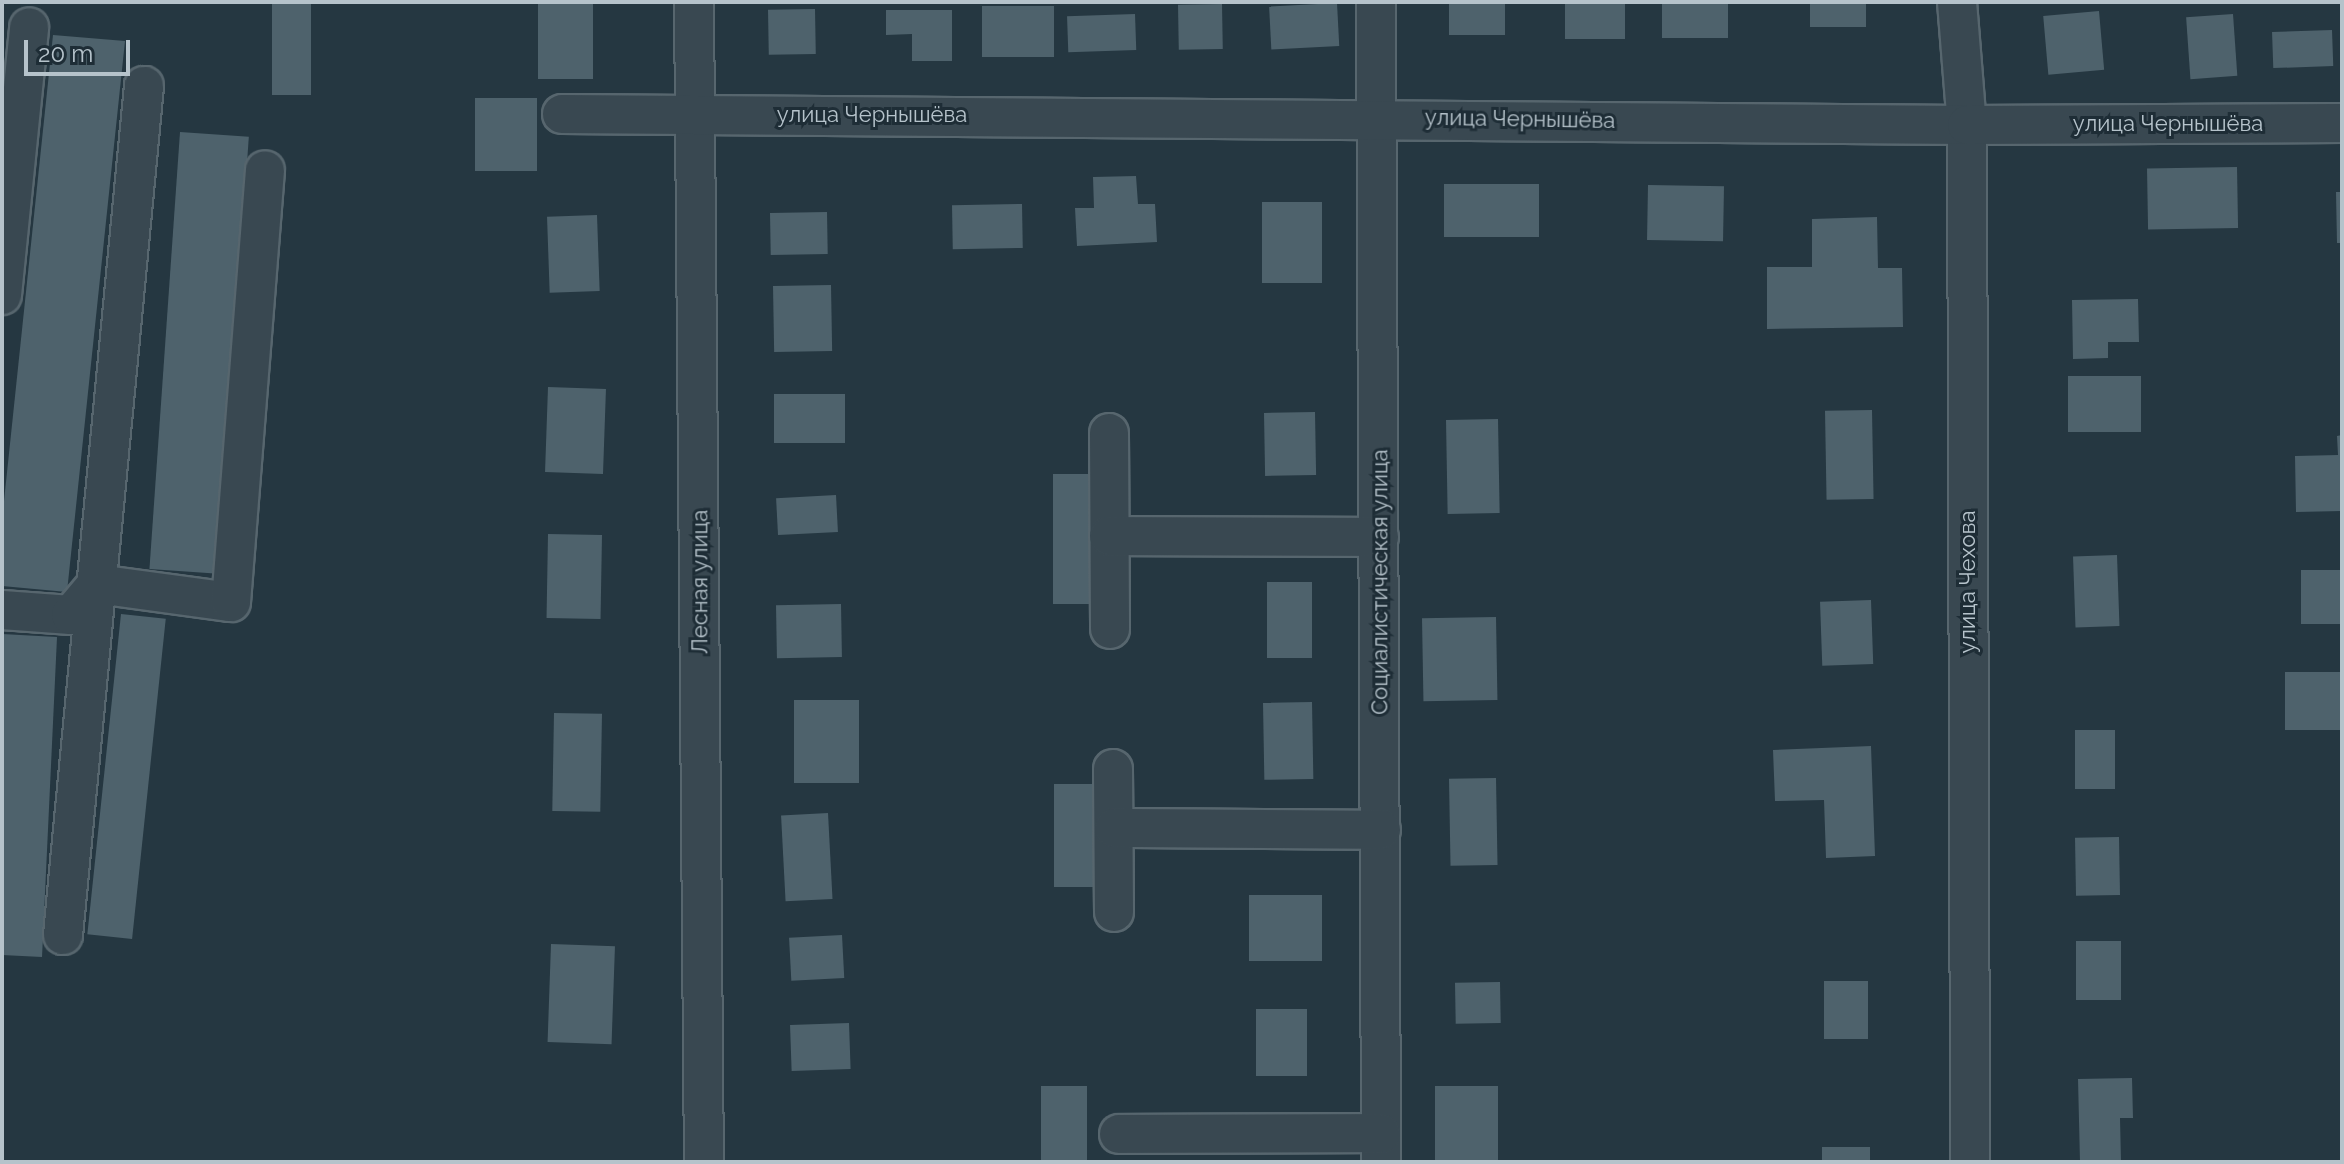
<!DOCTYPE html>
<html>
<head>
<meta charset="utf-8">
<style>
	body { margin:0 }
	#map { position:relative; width:2344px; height:1164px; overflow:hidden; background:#253741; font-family:Raleway,sans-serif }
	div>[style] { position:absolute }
	.building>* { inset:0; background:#4e626c; transform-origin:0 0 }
	.roads { filter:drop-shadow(2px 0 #57666e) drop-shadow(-2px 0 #57666e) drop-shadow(0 2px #57666e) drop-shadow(0 -2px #57666e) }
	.minor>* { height:38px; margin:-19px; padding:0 19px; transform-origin:19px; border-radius:19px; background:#394851 }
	span { translate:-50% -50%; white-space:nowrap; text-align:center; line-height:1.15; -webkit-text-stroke:6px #1e2d36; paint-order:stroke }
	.street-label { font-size:22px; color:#b6c3cb }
	.frame { position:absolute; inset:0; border:4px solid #b6c3cb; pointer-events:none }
	.scale { position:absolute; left:24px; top:40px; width:106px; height:36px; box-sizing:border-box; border:4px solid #b6c3cb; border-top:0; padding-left:10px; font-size:24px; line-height:28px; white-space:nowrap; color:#b6c3cb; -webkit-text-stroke:6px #1e2d36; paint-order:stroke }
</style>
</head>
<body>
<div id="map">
	<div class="building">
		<div style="left:272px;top:2px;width:39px;height:93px"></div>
		<div style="left:538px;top:2px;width:55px;height:77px"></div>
		<div style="left:1449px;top:2px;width:56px;height:33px"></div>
		<div style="left:1565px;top:2px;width:60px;height:37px"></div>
		<div style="left:1662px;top:2px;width:66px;height:36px"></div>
		<div style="left:1810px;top:2px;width:56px;height:25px"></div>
		<div style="left:1337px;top:3px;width:43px;height:68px;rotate:87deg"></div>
		<div style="left:1222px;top:4px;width:45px;height:44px;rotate:89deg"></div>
		<div style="left:982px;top:6px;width:72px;height:51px"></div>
		<div style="left:815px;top:9px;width:45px;height:47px;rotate:89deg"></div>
		<div style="clip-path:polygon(886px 10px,952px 10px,952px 61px,912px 61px,912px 34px,886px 35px)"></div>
		<div style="left:2099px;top:11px;width:59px;height:56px;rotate:85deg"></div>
		<div style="left:1135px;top:14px;width:36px;height:68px;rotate:88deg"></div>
		<div style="left:2233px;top:14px;width:62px;height:47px;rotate:86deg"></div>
		<div style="left:2332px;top:30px;width:36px;height:60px;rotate:88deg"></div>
		<div style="clip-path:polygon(53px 35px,125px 41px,67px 592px,2px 586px,2px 520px)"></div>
		<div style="left:475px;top:98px;width:62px;height:73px"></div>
		<div style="left:180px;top:132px;width:69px;height:438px;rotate:4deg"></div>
		<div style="left:2237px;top:167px;width:61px;height:90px;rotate:89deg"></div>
		<div style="clip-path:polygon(1136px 176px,1138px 204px,1155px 204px,1157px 242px,1077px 246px,1075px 208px,1094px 208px,1093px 177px)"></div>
		<div style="left:1539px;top:184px;width:53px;height:95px;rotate:90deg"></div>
		<div style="left:1648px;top:185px;width:76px;height:55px;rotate:1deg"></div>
		<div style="clip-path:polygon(2336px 192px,2342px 192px,2342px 243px,2337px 243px)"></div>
		<div style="left:1262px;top:202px;width:60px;height:81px"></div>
		<div style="left:1022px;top:204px;width:44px;height:70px;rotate:89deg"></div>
		<div style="left:827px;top:212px;width:42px;height:57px;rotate:89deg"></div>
		<div style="left:597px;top:215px;width:76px;height:50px;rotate:88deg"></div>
		<div style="clip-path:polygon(1877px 217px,1878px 268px,1902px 268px,1903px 327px,1767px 329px,1767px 267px,1812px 267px,1812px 219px)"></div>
		<div style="left:831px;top:285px;width:66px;height:58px;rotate:89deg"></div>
		<div style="clip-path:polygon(2138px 299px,2139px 342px,2108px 342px,2108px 358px,2073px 359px,2072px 300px)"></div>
		<div style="left:2141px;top:376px;width:56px;height:73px;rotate:90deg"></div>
		<div style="left:548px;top:387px;width:58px;height:85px;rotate:2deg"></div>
		<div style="left:845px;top:394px;width:49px;height:71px;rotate:90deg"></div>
		<div style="left:1872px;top:410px;width:89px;height:47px;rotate:89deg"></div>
		<div style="left:1315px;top:412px;width:63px;height:51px;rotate:89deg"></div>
		<div style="left:1498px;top:419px;width:94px;height:52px;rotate:89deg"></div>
		<div style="clip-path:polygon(2342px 435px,2342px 511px,2296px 512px,2295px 456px,2338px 455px,2337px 436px)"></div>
		<div style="left:1053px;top:474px;width:41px;height:130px"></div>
		<div style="left:836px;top:495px;width:37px;height:60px;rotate:87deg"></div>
		<div style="left:548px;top:534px;width:54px;height:84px;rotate:1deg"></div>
		<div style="left:2117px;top:555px;width:71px;height:44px;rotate:88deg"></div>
		<div style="left:2301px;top:570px;width:41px;height:54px"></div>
		<div style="left:1312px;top:582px;width:76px;height:45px;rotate:90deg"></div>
		<div style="left:1871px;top:600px;width:64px;height:51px;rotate:88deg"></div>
		<div style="left:841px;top:604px;width:53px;height:65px;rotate:89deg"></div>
		<div style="left:121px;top:614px;width:45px;height:322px;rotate:6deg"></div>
		<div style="left:1496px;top:617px;width:83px;height:74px;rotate:89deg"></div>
		<div style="clip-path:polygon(2px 634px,57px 637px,42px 957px,2px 955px)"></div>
		<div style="left:2342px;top:672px;width:58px;height:57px;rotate:90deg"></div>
		<div style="left:794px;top:700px;width:65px;height:83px"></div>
		<div style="left:1312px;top:702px;width:77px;height:49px;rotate:89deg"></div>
		<div style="left:554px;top:713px;width:48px;height:98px;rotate:1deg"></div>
		<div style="left:2075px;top:730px;width:40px;height:59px"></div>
		<div style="clip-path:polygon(1871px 746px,1875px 856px,1826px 858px,1824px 800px,1775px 801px,1773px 750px)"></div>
		<div style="left:1496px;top:778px;width:87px;height:47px;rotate:89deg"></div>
		<div style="left:1054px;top:784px;width:44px;height:103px"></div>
		<div style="left:828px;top:813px;width:86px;height:47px;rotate:87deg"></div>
		<div style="left:2119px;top:837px;width:58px;height:44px;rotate:89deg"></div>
		<div style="left:1322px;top:895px;width:66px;height:73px;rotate:90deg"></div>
		<div style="left:842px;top:935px;width:43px;height:53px;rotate:87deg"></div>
		<div style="left:2121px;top:941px;width:59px;height:45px;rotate:90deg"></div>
		<div style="left:551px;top:944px;width:64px;height:98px;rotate:2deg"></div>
		<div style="left:1824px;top:981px;width:44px;height:58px"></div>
		<div style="left:1500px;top:982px;width:41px;height:45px;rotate:89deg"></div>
		<div style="left:1256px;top:1009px;width:51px;height:67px"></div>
		<div style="left:849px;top:1023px;width:46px;height:59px;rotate:88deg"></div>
		<div style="clip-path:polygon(2132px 1078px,2133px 1118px,2120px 1118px,2121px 1162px,2080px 1162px,2078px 1079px)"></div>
		<div style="left:1041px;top:1086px;width:46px;height:76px"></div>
		<div style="left:1435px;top:1086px;width:63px;height:76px"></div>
		<div style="left:1870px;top:1147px;width:15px;height:48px;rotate:90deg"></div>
	</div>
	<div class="roads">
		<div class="minor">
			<div style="left:694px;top:2px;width:1160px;rotate:89.51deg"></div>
			<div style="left:1376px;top:2px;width:1160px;rotate:89.75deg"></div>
			<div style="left:1957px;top:2px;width:123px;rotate:85.4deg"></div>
			<div style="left:1967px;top:125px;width:1037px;rotate:89.83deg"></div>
			<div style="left:562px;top:114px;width:1405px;rotate:0.45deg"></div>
			<div style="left:1967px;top:125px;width:375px;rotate:-0.3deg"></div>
			<div style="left:2px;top:295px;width:269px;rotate:-84.2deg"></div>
			<div style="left:1109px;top:433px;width:196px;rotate:89.7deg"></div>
			<div style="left:1109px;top:536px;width:270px;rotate:0.2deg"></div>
			<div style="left:2px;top:610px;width:69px;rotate:4.1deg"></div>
			<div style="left:71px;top:615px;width:40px;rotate:-50deg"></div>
			<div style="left:97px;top:584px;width:135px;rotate:7.7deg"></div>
			<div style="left:231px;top:602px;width:433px;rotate:-85.5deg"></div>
			<div style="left:1113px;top:769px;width:143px;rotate:89.6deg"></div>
			<div style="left:1114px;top:828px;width:267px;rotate:0.4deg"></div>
			<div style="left:63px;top:935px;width:853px;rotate:-84.55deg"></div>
			<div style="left:1119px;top:1134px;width:262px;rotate:-0.2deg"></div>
		</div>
	</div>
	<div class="street-label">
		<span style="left:872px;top:115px">улица Чернышёва</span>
		<span style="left:1520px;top:119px;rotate:1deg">улица Чернышёва</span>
		<span style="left:2168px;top:124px">улица Чернышёва</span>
		<span style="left:700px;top:582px;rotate:-90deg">Лесная улица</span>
		<span style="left:1380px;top:582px;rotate:-90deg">Социалистическая улица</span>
		<span style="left:1968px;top:582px;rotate:-90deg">улица Чехова</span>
	</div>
	<div class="frame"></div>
	<div class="scale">20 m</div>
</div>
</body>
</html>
